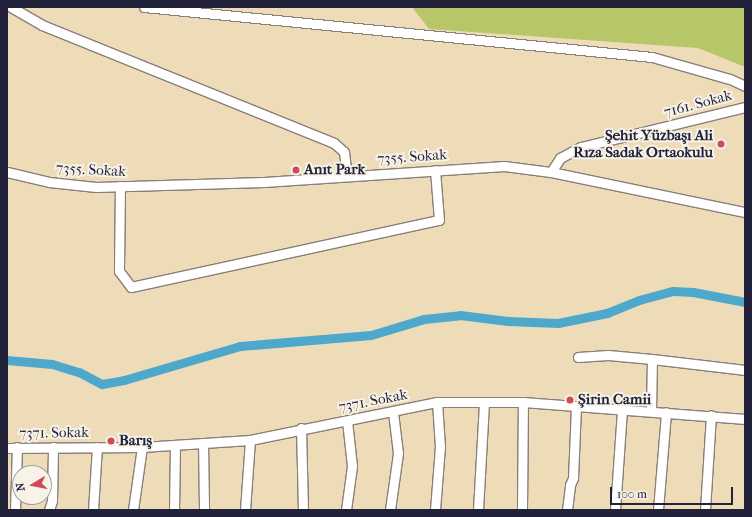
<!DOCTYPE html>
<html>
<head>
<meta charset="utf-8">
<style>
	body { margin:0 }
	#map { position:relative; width:752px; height:517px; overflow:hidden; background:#eedcb9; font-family:"IM FELL French Canon",serif }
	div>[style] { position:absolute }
	.green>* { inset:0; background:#b6c669 }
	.canal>* { height:9px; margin:-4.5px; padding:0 4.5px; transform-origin:4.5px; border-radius:4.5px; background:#4da8cb }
	.roads { filter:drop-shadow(1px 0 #887f7a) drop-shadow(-1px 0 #887f7a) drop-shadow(0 1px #887f7a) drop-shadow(0 -1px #887f7a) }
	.minor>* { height:9px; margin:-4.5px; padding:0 4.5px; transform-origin:4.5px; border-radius:4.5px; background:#fff }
	.dots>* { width:11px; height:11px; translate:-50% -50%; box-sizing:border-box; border:2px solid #f7f3e8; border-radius:50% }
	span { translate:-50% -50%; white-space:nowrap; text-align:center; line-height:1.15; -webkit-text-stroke:4px #f7f3e8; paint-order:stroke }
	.street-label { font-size:15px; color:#22223b }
	.poi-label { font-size:15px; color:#22223b; font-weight:700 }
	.right { translate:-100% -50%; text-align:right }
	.left { translate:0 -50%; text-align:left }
	.frame { position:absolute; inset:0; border:8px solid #22223b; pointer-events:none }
	.north { position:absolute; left:12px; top:465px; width:40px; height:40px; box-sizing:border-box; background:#f7f3e8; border:1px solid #a29fa3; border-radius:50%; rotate:260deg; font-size:11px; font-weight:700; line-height:16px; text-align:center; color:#22223b }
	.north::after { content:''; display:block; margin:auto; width:14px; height:18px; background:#d1495b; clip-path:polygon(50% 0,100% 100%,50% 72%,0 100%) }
	.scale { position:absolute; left:610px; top:487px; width:123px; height:18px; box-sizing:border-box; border:2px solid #22223b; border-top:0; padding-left:5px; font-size:12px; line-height:14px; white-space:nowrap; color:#22223b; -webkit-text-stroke:3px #f7f3e8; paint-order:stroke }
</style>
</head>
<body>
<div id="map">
	<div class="green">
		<div style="clip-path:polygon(412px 7px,745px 7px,745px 67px,698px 48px,429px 29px)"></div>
	</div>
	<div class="canal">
		<div style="left:7px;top:360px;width:45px;rotate:5.1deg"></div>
		<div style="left:52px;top:364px;width:28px;rotate:17deg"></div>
		<div style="left:79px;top:372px;width:26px;rotate:28deg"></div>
		<div style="left:102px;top:384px;width:22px;rotate:-10deg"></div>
		<div style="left:124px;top:380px;width:121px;rotate:-16.3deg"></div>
		<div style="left:240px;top:346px;width:131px;rotate:-4.8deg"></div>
		<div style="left:371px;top:335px;width:55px;rotate:-16.8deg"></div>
		<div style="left:424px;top:319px;width:36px;rotate:-6deg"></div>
		<div style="left:460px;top:315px;width:48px;rotate:7.1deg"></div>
		<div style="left:508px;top:321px;width:50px;rotate:2.3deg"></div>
		<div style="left:558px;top:323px;width:50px;rotate:-11.5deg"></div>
		<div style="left:607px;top:313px;width:35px;rotate:-22deg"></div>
		<div style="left:639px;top:300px;width:35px;rotate:-15deg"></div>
		<div style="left:673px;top:291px;width:20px;rotate:3deg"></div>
		<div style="left:693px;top:292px;width:53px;rotate:10.9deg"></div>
	</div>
	<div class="roads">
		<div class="minor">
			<div style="left:11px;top:7px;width:36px;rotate:30deg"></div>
			<div style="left:42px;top:25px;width:315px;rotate:22deg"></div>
			<div style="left:334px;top:143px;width:13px;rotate:42deg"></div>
			<div style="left:344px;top:152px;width:24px;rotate:83deg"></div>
			<div style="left:144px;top:7px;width:510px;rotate:5.62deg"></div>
			<div style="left:652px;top:57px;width:81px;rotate:15.8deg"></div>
			<div style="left:730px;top:79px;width:17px;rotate:25deg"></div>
			<div style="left:7px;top:172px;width:43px;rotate:13.4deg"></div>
			<div style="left:49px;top:182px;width:47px;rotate:6.1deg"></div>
			<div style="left:96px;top:187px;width:168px;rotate:-1.7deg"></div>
			<div style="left:264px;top:182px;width:241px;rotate:-3.8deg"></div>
			<div style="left:504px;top:166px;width:47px;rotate:7.3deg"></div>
			<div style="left:551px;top:172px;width:198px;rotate:11.7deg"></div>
			<div style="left:551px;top:172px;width:17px;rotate:-57deg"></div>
			<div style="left:560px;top:158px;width:24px;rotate:-28deg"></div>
			<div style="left:581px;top:147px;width:169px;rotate:-13.7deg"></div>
			<div style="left:120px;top:186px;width:85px;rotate:90.7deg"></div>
			<div style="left:119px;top:271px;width:20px;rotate:53deg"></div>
			<div style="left:131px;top:287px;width:315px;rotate:-12.3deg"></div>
			<div style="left:439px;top:220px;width:50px;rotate:-94.6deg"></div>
			<div style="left:578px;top:357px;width:30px;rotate:-4deg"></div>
			<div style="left:608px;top:355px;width:44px;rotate:5.2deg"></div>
			<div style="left:651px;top:411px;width:52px;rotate:-88.9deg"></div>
			<div style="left:652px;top:359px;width:94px;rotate:6.7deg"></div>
			<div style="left:301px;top:428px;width:82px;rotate:88.6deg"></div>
			<div style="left:203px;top:443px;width:67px;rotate:89.1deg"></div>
			<div style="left:7px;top:448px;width:135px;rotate:-0.4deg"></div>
			<div style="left:142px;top:447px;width:108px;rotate:-3.7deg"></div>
			<div style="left:250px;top:440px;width:191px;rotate:-11.5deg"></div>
			<div style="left:437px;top:402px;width:86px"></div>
			<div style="left:523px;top:402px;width:223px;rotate:4.4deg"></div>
			<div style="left:15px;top:510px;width:63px;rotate:-88.2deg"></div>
			<div style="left:49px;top:510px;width:9px;rotate:-72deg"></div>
			<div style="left:52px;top:501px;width:54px;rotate:-88.9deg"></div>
			<div style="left:93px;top:510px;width:63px;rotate:-86.4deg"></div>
			<div style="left:133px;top:510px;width:64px;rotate:-81.9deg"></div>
			<div style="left:174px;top:510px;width:65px;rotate:-89.1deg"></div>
			<div style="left:245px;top:510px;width:70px;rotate:-85.9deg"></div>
			<div style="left:346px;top:510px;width:44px;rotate:-82.2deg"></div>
			<div style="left:352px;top:466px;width:45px;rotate:-96.3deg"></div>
			<div style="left:390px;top:510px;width:58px;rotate:-82deg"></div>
			<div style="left:398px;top:453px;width:41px;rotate:-97deg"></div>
			<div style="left:435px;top:510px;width:63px;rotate:-85.5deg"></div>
			<div style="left:440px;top:447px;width:45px;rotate:-93.8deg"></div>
			<div style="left:478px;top:510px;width:108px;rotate:-86.8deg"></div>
			<div style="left:522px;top:510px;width:108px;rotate:-89.5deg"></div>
			<div style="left:567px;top:510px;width:25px;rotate:-83deg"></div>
			<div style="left:570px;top:485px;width:8px;rotate:-67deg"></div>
			<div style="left:573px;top:478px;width:72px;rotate:-87.6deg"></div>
			<div style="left:615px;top:510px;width:101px;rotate:-86deg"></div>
			<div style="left:658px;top:510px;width:98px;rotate:-85.3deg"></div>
			<div style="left:705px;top:510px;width:95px;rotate:-86.4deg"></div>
		</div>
	</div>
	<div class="dots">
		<div style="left:721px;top:144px;background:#d1495b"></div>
		<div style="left:296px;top:170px;background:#d1495b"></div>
		<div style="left:570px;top:400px;background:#d1495b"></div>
		<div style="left:111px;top:441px;background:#d1495b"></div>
	</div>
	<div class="street-label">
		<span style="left:698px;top:104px;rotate:-15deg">7161. Sokak</span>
		<span style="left:412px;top:157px;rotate:-4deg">7355. Sokak</span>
		<span style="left:91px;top:170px;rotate:3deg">7355. Sokak</span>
		<span style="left:373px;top:401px;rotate:-11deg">7371. Sokak</span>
		<span style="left:54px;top:433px;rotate:-1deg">7371. Sokak</span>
	</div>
	<div class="poi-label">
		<span class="right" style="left:713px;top:144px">Şehit Yüzbaşı Ali<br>Rıza Sadak Ortaokulu</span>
		<span class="left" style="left:304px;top:170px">Anıt Park</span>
		<span class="left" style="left:578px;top:400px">Şirin Camii</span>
		<span class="left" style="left:119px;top:441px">Barış</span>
	</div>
	<div class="frame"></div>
	<div class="north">N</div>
	<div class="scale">100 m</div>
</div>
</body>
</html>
